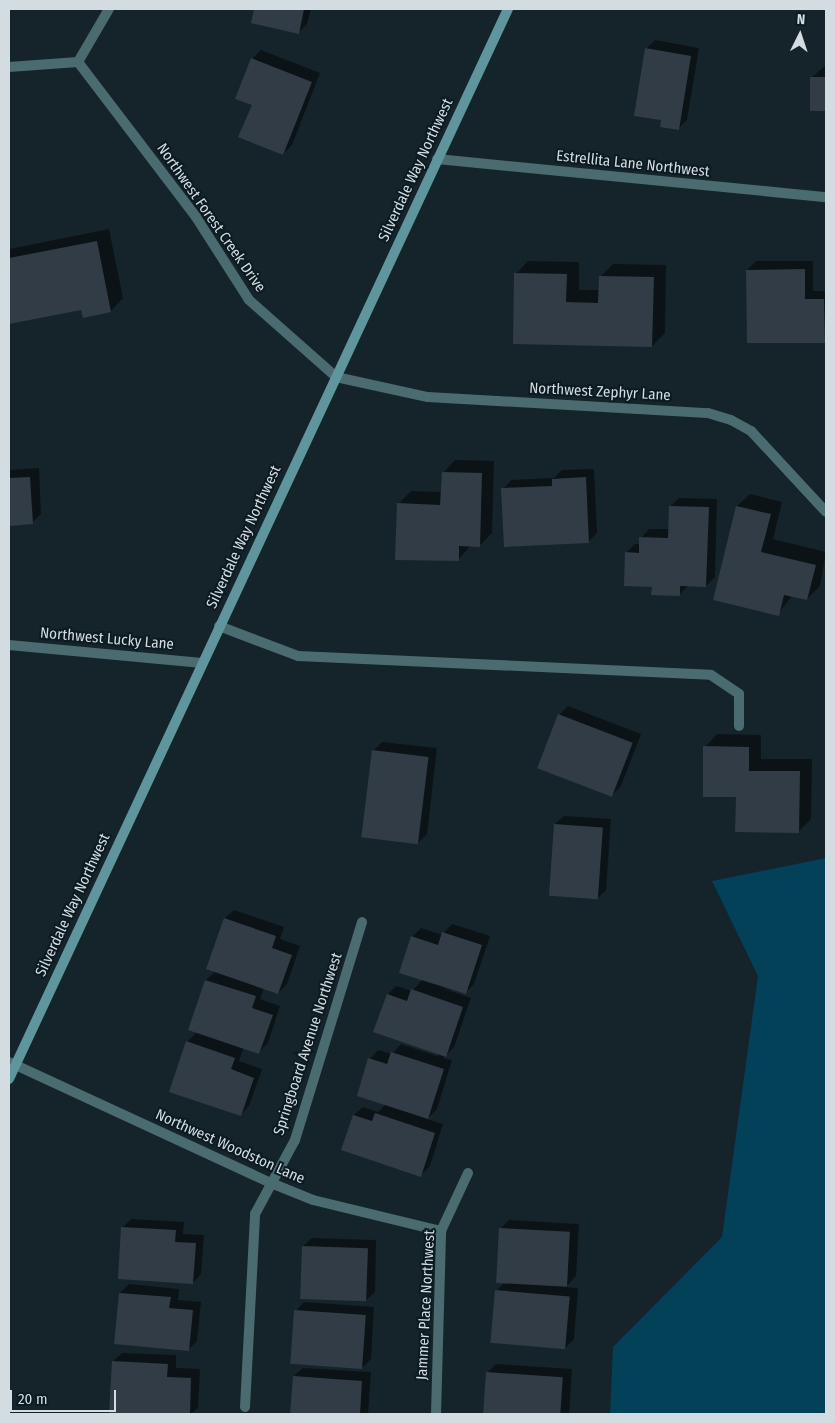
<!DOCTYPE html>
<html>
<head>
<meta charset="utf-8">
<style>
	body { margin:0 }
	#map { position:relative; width:835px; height:1423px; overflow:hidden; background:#15242b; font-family:"Fira Sans Condensed",sans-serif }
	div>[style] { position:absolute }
	.green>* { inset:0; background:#024157 }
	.shadow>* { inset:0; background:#0007 }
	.building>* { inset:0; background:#313c47; transform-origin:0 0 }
	.service>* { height:10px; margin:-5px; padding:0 5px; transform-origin:5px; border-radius:5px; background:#4a6b70 }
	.minor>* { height:10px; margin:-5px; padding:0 5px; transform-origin:5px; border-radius:5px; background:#4a6b70 }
	.secondary>* { height:10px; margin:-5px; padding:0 5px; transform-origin:5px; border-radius:5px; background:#5f959c }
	span { translate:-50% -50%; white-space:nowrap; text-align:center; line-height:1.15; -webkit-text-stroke:4px #0c1b22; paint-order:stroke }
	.street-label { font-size:15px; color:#d3dce1 }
	.frame { position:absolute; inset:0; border:10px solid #d3dce1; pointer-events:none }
	.north { position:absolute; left:775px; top:10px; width:50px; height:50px; -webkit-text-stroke:4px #0c1b22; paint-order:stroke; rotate:4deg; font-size:14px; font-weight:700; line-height:20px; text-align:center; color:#d3dce1 }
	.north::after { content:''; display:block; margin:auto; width:18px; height:22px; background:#d3dce1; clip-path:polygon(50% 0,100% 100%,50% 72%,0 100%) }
	.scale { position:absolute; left:10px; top:1390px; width:106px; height:22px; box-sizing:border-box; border:2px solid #d3dce1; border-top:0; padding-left:6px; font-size:15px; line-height:18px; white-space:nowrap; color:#d3dce1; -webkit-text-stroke:4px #0c1b22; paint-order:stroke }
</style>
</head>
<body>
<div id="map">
	<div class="green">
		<div style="clip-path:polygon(826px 858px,826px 1414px,610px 1414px,613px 1347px,722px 1237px,758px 976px,712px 881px)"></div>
	</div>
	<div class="shadow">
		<div style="clip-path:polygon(256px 9px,311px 9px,307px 24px,299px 32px,253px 22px)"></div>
		<div style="clip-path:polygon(655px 40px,699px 48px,687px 120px,679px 128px,662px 119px,646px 49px)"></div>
		<div style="clip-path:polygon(261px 50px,320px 73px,292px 145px,283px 154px,253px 104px,252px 59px)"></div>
		<div style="clip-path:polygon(826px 65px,826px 110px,812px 110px,811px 78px)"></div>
		<div style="clip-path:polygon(109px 229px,123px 298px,111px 311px,82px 308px,9px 323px,9px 249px)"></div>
		<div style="clip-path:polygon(528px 261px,579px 262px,579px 290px,600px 290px,600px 277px,613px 264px,666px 265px,665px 333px,652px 346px,514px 343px,516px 274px)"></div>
		<div style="clip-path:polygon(756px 261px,813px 261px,813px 291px,826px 291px,824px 342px,747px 270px)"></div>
		<div style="clip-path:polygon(455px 460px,494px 461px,492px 533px,480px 545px,471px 545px,458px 560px,398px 504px,411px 491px,442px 492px,443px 473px)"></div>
		<div style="clip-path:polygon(39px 468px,41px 514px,32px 523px,9px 524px,9px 470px)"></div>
		<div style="clip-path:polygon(594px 469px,597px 533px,588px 542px,503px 489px,511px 480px,554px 478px,562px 470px)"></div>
		<div style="clip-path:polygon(750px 494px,782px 502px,773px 539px,826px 552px,820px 586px,807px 599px,792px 596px,778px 614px,737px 506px)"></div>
		<div style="clip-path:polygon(679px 498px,717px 499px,715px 577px,706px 586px,689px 585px,680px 594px,653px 586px,626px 553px,635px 544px,640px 544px,641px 538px,649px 529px,670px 529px,671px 506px)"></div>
		<div style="clip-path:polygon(568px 706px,641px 734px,621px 786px,612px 795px,559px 715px)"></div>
		<div style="clip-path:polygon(717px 734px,761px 735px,761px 759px,812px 759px,811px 819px,799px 831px,738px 796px,705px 747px)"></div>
		<div style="clip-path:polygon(382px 742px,437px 748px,427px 834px,418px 843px,373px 751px)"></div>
		<div style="clip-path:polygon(564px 816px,611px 819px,606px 890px,597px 899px,555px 824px)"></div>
		<div style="clip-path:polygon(234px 910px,284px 927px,280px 939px,300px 946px,287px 984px,278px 993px,264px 988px,260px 999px,280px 1006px,268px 1043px,259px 1052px,244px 1047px,239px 1061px,262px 1069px,249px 1106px,240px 1115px,187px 1042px,197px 1032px,206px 980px,216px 971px,208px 968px,225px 918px)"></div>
		<div style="clip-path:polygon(452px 924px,490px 936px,474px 984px,465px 993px,439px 987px,471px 998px,454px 1047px,443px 1058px,452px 1060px,437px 1109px,427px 1119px,443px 1124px,430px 1166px,421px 1175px,354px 1115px,363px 1107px,378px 1112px,386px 1104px,370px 1059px,378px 1050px,392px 1054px,401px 1044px,440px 1057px,388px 994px,396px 986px,412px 991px,423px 979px,412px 937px,421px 928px,442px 935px)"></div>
		<div style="clip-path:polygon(131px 1219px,184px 1222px,183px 1234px,204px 1235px,201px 1274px,193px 1283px,123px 1227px)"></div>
		<div style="clip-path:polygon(509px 1220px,579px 1224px,576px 1276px,566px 1287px,578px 1288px,574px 1339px,565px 1348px,496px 1291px,505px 1282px,500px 1229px)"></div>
		<div style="clip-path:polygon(312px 1238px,376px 1240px,375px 1292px,366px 1300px,303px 1246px)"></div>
		<div style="clip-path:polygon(129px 1284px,179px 1289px,178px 1300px,201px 1302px,197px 1341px,188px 1350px,120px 1293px)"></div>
		<div style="clip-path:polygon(304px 1302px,374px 1307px,371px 1359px,362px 1368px,296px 1311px)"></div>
		<div style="clip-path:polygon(122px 1353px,176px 1355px,176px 1368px,200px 1369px,198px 1408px,191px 1414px,111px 1413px,113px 1361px)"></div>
		<div style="clip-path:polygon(496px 1364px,572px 1369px,569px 1414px,485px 1414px,487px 1373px)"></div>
		<div style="clip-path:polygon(303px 1368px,371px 1372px,368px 1414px,291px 1414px,294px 1376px)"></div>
	</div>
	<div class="building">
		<div style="clip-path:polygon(254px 9px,304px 9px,299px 34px,251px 23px)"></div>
		<div style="clip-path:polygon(645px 48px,691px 56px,679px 130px,660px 127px,661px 120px,634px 116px)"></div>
		<div style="clip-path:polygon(251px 58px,312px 82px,283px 155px,238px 137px,252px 105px,235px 99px)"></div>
		<div style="left:826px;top:77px;width:34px;height:16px;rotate:90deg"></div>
		<div style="clip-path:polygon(97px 241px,111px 312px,83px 318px,81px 310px,9px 324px,9px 258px)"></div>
		<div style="clip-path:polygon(805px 269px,805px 299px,824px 299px,825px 343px,747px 343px,746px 270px)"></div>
		<div style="clip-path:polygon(514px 273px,567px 274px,566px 302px,598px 303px,599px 276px,654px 277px,652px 347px,513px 344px)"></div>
		<div style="clip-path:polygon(442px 472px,482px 473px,480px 547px,459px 546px,459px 561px,395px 560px,397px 503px,440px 505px)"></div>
		<div style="clip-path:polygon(30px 477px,33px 524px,9px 526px,9px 478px)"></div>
		<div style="clip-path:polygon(586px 477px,589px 543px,504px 547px,501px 488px,552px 486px,552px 479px)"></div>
		<div style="clip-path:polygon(669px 506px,709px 507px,706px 587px,680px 586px,680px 596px,651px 595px,652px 587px,624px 586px,625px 552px,639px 553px,639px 537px,668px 538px)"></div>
		<div style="clip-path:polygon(736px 506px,771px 514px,761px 552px,816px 565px,807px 600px,784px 595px,779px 616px,713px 600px)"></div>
		<div style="left:558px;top:714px;width:80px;height:58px;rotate:21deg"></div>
		<div style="clip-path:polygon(703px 746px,749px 747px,749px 771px,800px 771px,799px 833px,735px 832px,736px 797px,703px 797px)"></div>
		<div style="left:372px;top:750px;width:57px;height:88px;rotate:7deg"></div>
		<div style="left:554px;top:824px;width:49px;height:72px;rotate:4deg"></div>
		<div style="clip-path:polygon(224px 918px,276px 936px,272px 948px,292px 955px,278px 994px,206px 969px)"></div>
		<div style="clip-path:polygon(442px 932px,482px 945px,466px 994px,399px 973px,411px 936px,438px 945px)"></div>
		<div style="clip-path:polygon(205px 980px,256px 996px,252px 1008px,273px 1015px,259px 1054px,188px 1030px)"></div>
		<div style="clip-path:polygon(411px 989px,463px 1007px,446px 1057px,373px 1032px,387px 994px,407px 1001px)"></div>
		<div style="clip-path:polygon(186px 1041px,235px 1058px,231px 1069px,254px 1078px,241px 1116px,169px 1092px)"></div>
		<div style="clip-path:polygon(391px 1052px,444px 1069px,428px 1119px,357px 1096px,368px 1058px,387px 1064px)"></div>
		<div style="clip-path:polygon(375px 1113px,435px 1133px,421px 1177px,341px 1150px,353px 1115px,372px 1121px)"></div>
		<div style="clip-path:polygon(121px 1227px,176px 1230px,175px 1242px,196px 1243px,193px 1284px,118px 1279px)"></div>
		<div style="left:499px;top:1228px;width:71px;height:55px;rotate:3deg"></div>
		<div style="left:302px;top:1246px;width:66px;height:53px;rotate:2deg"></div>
		<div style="left:495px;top:1290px;width:75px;height:53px;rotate:5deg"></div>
		<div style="clip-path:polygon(119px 1293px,171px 1297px,169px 1308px,193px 1310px,189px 1351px,114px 1344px)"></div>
		<div style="left:294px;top:1310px;width:72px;height:54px;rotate:4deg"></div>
		<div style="clip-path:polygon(112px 1361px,168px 1364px,167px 1377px,191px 1378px,190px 1414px,109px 1414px)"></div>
		<div style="left:486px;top:1372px;width:77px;height:42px;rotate:4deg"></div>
		<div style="clip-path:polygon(293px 1376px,362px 1381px,360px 1414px,290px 1414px)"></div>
	</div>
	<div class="service">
		<div style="left:219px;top:626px;width:85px;rotate:20.8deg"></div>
		<div style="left:298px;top:656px;width:413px;rotate:2.6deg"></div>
		<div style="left:711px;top:675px;width:34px;rotate:34deg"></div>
		<div style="left:739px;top:694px;width:32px;rotate:90deg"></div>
	</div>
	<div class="minor">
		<div style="left:78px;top:62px;width:195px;rotate:52.7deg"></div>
		<div style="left:196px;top:217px;width:98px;rotate:57.4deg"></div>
		<div style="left:249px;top:300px;width:116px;rotate:41.5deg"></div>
		<div style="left:336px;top:377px;width:94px;rotate:12.3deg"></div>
		<div style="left:428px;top:397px;width:280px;rotate:3.3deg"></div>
		<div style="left:708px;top:413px;width:24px;rotate:17deg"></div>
		<div style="left:731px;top:420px;width:23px;rotate:29deg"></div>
		<div style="left:751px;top:431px;width:110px;rotate:47.2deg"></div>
		<div style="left:78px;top:62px;width:61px;rotate:-59.7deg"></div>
		<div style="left:9px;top:67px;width:69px;rotate:-4.1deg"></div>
		<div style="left:437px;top:159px;width:391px;rotate:5.6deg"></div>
		<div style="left:9px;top:645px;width:194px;rotate:5.3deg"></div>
		<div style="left:9px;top:1062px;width:289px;rotate:24.8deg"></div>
		<div style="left:271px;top:1183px;width:45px;rotate:22deg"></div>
		<div style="left:313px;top:1200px;width:132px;rotate:13.6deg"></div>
		<div style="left:245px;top:1407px;width:193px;rotate:-87deg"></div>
		<div style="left:255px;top:1214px;width:84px;rotate:-61.6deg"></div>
		<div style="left:295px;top:1140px;width:228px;rotate:-72.9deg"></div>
		<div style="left:436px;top:1414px;width:183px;rotate:-88.4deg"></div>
		<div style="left:441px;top:1231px;width:64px;rotate:-65deg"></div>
	</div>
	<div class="secondary">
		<div style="left:9px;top:1079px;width:1181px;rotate:-65deg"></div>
	</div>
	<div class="street-label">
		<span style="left:633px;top:164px;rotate:6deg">Estrellita Lane Northwest</span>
		<span style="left:416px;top:170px;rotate:-65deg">Silverdale Way Northwest</span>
		<span style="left:211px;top:218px;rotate:55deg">Northwest Forest Creek Drive</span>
		<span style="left:600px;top:392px;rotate:3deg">Northwest Zephyr Lane</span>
		<span style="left:244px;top:537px;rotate:-65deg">Silverdale Way Northwest</span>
		<span style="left:107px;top:639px;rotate:5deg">Northwest Lucky Lane</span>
		<span style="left:73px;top:905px;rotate:-65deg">Silverdale Way Northwest</span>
		<span style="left:308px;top:1044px;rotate:-72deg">Springboard Avenue Northwest</span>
		<span style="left:230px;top:1147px;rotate:24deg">Northwest Woodston Lane</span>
		<span style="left:426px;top:1305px;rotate:-87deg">Jammer Place Northwest</span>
	</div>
	<div class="frame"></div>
	<div class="north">N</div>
	<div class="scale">20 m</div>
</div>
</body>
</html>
